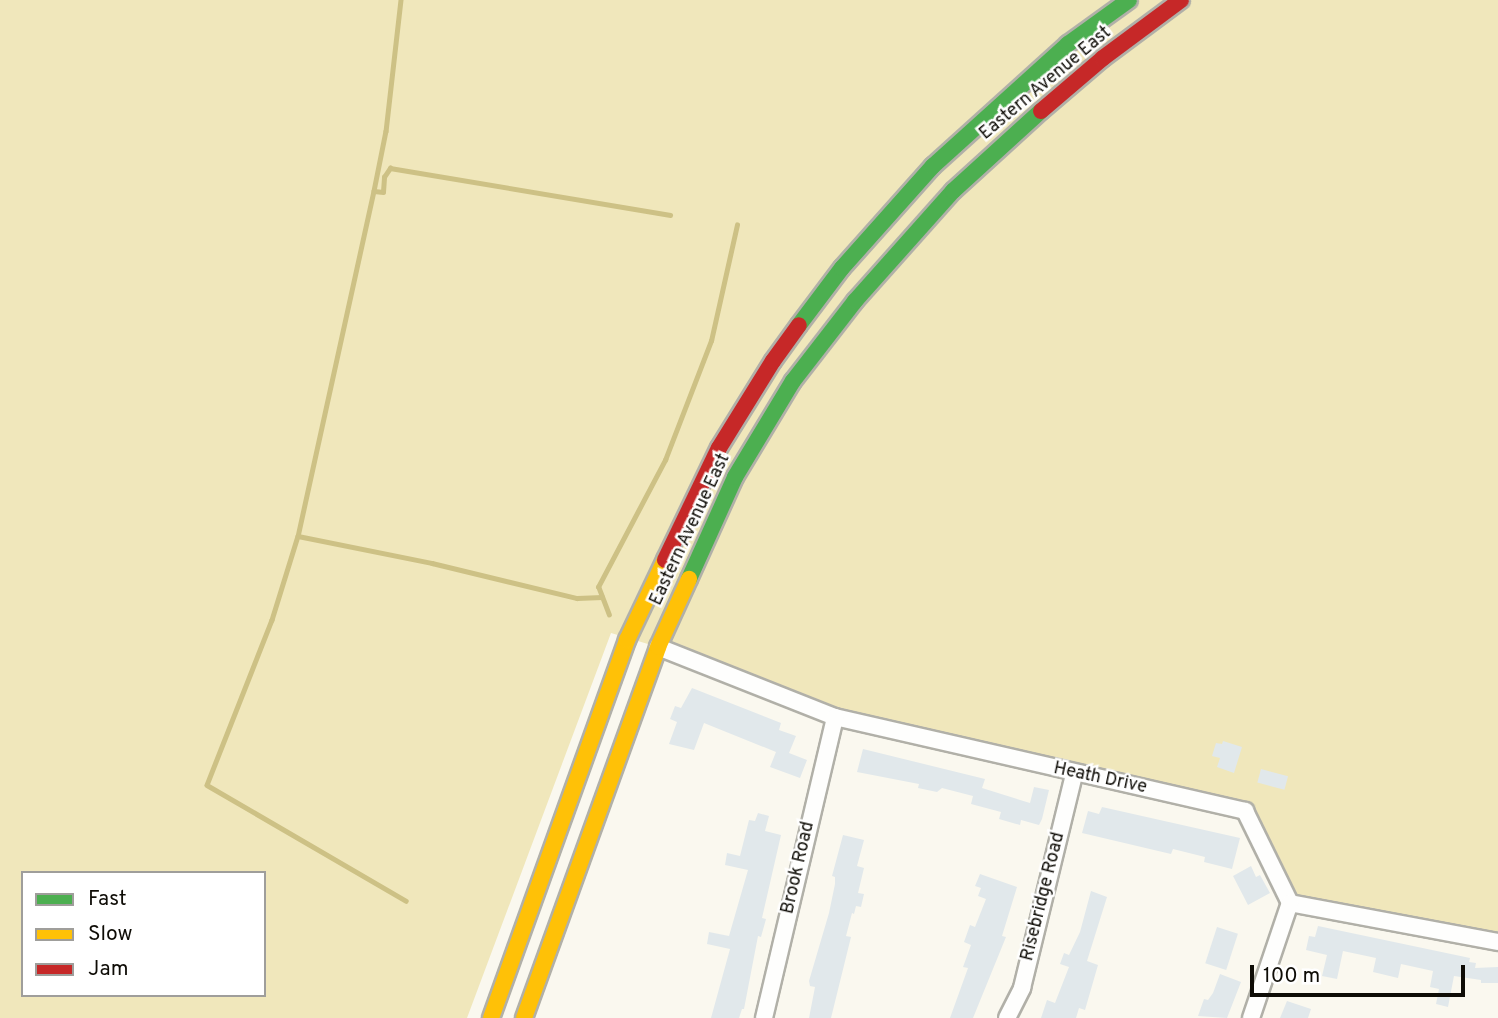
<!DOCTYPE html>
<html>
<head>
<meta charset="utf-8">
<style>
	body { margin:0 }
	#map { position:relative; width:1498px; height:1018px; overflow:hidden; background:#faf8ef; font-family:Overpass,sans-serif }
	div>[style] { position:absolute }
	.green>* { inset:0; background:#f0e7bb }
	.stream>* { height:4.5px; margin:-2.25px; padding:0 2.25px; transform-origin:2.25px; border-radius:2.25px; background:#cdc185 }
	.building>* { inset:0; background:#e1e8eb; transform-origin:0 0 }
	.roads { filter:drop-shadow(2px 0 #b1b0a8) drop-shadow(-2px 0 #b1b0a8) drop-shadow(0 2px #b1b0a8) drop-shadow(0 -2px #b1b0a8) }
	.street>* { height:16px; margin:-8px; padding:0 8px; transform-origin:8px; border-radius:8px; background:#fefefd }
	.fast>* { height:16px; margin:-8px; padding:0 8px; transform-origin:8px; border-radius:8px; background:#4caf50 }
	.slow>* { height:16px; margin:-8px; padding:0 8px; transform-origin:8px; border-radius:8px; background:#ffc107 }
	.jam>* { height:16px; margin:-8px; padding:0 8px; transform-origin:8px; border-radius:8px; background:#c62828 }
	span { translate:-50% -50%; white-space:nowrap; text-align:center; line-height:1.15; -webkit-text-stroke:5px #fff; paint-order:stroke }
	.street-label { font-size:18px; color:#0e0c06 }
	.legend { position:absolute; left:21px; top:871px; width:245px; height:126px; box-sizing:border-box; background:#fff; border:2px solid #9f9e9b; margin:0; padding:9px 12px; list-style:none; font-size:21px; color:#0e0c06 }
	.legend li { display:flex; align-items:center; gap:14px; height:35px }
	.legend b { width:35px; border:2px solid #9f9e9b }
	.scale { position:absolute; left:1250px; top:965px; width:215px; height:32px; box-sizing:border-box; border:4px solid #0e0c06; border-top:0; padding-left:9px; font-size:21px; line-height:24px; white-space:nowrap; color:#0e0c06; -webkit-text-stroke:5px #fff; paint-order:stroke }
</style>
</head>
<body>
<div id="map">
	<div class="green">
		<div style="clip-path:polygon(evenodd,0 0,1498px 0,1498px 942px,1290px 903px,1244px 811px,835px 717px,658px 647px,611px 633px,467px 1018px,0 1018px,0 0,23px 873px,264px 873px,264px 995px,23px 995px,23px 873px)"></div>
	</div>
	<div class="stream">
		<div style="left:401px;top:0;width:132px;rotate:96.5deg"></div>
		<div style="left:386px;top:131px;width:61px;rotate:101.3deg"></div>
		<div style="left:374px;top:191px;width:9px;rotate:6deg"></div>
		<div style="left:383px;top:192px;width:15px;rotate:-86deg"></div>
		<div style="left:384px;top:177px;width:11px;rotate:-56deg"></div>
		<div style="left:390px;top:168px;width:284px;rotate:9.5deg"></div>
		<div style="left:374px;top:191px;width:353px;rotate:102.4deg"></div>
		<div style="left:298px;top:536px;width:137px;rotate:11.4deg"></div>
		<div style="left:432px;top:563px;width:149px;rotate:13.6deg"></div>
		<div style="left:577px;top:598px;width:25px;rotate:-2deg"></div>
		<div style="left:298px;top:536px;width:88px;rotate:107.2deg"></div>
		<div style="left:272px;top:620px;width:177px;rotate:111.5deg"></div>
		<div style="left:207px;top:785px;width:230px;rotate:30.2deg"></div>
		<div style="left:609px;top:615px;width:30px;rotate:-111deg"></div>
		<div style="left:598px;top:587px;width:144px;rotate:-62.2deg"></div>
		<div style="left:665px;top:460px;width:128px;rotate:-68.9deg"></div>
		<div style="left:711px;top:341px;width:119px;rotate:-77.4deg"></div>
	</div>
	<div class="building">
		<div style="clip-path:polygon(692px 688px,781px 723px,779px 730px,796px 736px,789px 753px,807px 760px,800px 778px,770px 767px,776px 752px,704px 723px,694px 750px,669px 744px,677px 722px,670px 719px,675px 706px,681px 708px)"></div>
		<div style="clip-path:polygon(1223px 741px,1242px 747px,1234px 773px,1217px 767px,1220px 758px,1212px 756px,1216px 743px,1222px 744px)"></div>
		<div style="clip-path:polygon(863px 749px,985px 779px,982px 788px,1030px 803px,1034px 787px,1049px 790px,1042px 819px,1039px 825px,1021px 820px,1020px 825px,999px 819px,1001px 812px,971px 804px,973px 796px,942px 788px,937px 792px,918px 788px,919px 784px,857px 772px)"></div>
		<div style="left:1261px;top:769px;width:28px;height:14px;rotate:15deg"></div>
		<div style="clip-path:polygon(1102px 807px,1240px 838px,1232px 869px,1204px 862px,1205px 857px,1173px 849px,1171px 854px,1082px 833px,1088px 811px,1099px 814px)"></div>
		<div style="clip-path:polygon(758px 813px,769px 816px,765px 831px,781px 835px,762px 918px,766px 919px,761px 937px,758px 936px,744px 1009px,742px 1009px,739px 1018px,711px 1018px,730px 949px,707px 944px,709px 932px,729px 936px,748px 870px,725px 865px,727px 853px,740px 856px,749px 820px,755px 821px)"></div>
		<div style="clip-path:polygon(843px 835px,864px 840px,857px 866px,864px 868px,858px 893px,864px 894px,861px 907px,856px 906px,854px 914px,852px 913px,846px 936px,851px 937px,831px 1018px,809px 1018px,815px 987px,810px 986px,809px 981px,829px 913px,835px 884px,835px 877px,832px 876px)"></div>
		<div style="clip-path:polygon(1251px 866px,1256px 877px,1260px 875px,1270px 893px,1248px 905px,1233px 876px)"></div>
		<div style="clip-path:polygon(980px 874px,1017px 887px,1002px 936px,1006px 937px,973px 1018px,950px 1018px,968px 968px,963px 967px,971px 945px,964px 942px,970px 925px,975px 927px,986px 899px,978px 896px,981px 888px,975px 886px)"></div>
		<div style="clip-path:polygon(1091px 891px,1107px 897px,1087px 961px,1098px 965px,1085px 1010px,1079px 1008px,1076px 1018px,1041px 1018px,1047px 1000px,1055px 1003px,1069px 967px,1060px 964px,1064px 953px,1069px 955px,1080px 932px)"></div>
		<div style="clip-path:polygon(1318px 926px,1470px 958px,1469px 962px,1476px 963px,1475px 968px,1498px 967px,1498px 983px,1481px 983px,1481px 980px,1454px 976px,1448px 1007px,1436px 1004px,1439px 989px,1430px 987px,1433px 971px,1401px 964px,1398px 978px,1373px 972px,1376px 958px,1343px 951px,1337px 979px,1322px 976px,1327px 955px,1306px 950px,1309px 936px,1315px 937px)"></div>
		<div style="left:1217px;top:927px;width:22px;height:38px;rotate:18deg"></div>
		<div style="clip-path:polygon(1220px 974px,1241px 982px,1227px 1018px,1198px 1016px,1204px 999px,1208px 1000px,1213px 993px)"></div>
		<div style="clip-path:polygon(1287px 1001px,1311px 1009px,1308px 1018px,1280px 1018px)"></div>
	</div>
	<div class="roads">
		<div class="street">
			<div style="left:658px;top:647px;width:190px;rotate:21.6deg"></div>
			<div style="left:835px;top:717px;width:421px;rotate:12.9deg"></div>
			<div style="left:1245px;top:811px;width:102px;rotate:63.9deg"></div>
			<div style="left:1290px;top:903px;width:212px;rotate:10.6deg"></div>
			<div style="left:764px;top:1018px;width:309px;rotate:-76.7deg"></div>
			<div style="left:1007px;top:1018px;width:34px;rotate:-63deg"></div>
			<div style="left:1022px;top:988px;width:220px;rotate:-76.3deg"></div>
			<div style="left:1251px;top:1018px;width:121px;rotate:-71.3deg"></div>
		</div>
		<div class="fast">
			<div style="left:799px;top:325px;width:71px;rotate:-53deg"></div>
			<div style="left:842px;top:268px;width:137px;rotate:-48.3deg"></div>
			<div style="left:933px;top:166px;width:182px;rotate:-42.1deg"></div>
			<div style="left:1068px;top:44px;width:75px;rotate:-35.8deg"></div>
			<div style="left:689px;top:579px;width:112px;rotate:-65.7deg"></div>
			<div style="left:735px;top:477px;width:112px;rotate:-58.9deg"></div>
			<div style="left:793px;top:381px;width:101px;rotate:-52.2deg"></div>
			<div style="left:855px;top:301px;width:147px;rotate:-48.3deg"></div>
			<div style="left:953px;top:191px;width:119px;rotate:-42.3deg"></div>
		</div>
		<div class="slow">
			<div style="left:491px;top:1018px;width:402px;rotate:-70.2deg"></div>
			<div style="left:627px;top:640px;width:89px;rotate:-64.6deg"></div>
			<div style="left:524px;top:1018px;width:394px;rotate:-70.1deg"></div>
			<div style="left:658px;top:647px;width:75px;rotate:-65.5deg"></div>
		</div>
		<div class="jam">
			<div style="left:1041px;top:111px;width:82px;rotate:-40.5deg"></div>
			<div style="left:1103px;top:58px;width:97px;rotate:-36.6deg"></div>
			<div style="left:665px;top:560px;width:124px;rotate:-64.3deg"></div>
			<div style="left:719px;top:448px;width:102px;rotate:-58.2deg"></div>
			<div style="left:773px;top:361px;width:44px;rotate:-54.2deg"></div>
		</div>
	</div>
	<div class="street-label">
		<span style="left:1046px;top:84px;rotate:-40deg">Eastern Avenue East</span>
		<span style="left:691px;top:530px;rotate:-65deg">Eastern Avenue East</span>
		<span style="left:1100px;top:779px;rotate:12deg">Heath Drive</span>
		<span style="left:799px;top:868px;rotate:-77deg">Brook Road</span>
		<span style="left:1044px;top:897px;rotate:-76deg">Risebridge Road</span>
	</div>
	<ul class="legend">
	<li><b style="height:9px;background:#4caf50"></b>Fast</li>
	<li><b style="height:9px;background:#ffc107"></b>Slow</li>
	<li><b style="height:9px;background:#c62828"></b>Jam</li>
	</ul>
	<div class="scale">100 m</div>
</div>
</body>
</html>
